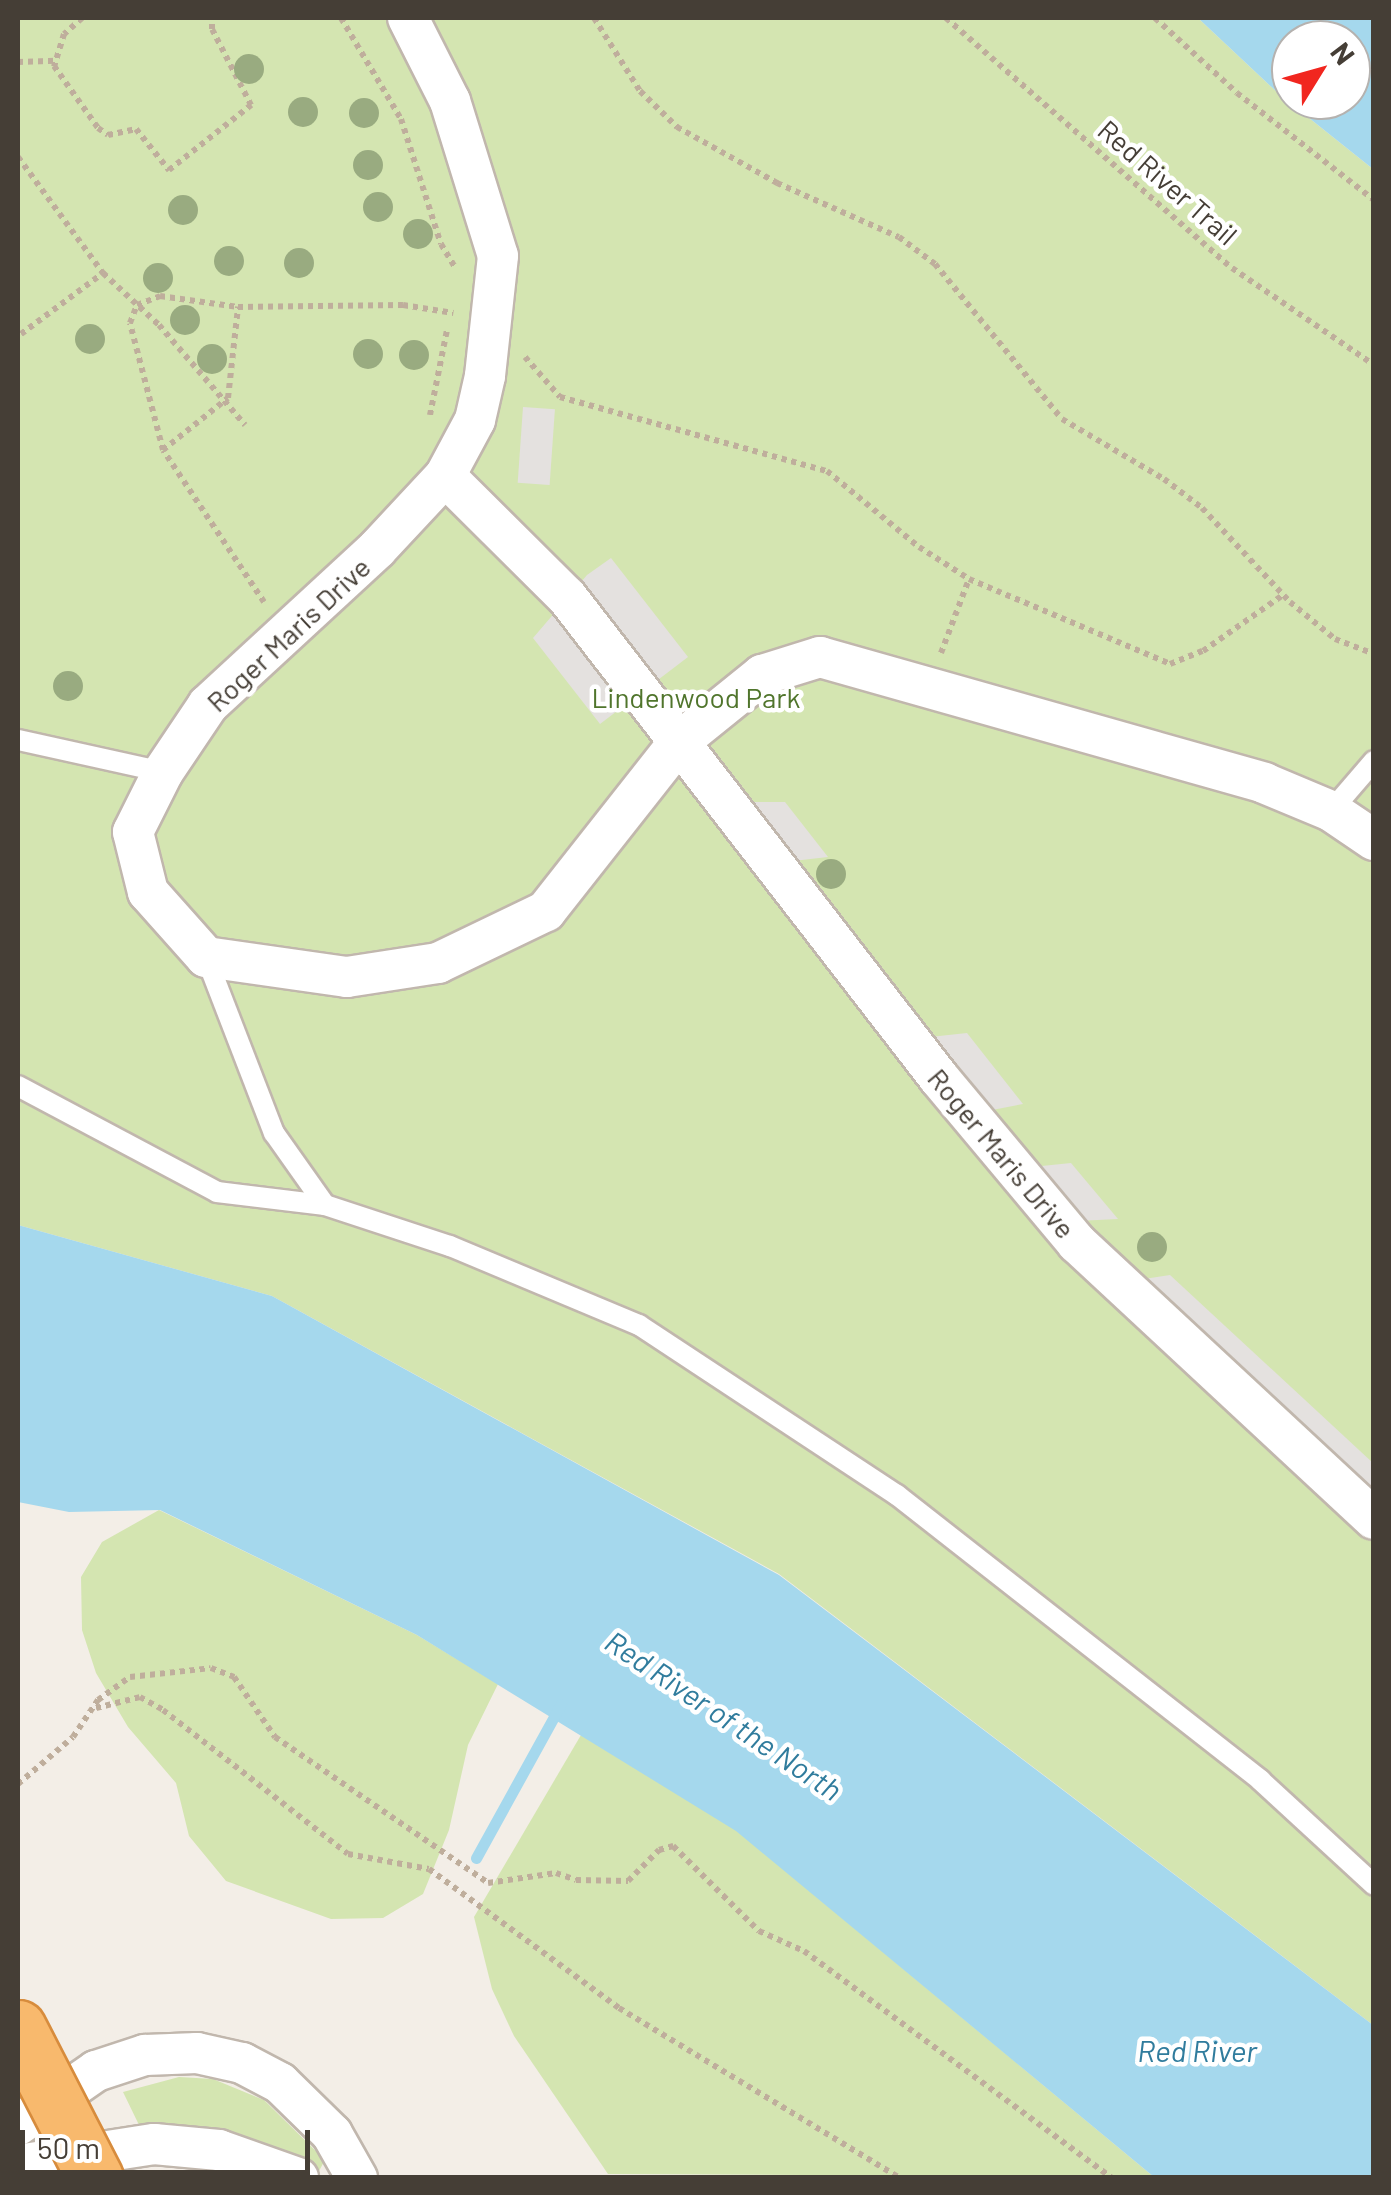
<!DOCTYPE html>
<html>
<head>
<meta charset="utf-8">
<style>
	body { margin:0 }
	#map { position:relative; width:1391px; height:2195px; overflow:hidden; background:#f3eee7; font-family:Barlow,sans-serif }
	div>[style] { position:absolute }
	.green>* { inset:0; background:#d4e5b1 }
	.parking>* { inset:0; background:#e4e1df; transform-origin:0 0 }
	.water>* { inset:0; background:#a5d8ed }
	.stream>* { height:11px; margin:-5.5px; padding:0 5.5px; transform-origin:5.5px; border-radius:5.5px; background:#a5d8ed }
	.path>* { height:6px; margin-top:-3px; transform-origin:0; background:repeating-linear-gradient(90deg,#bfae9c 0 5px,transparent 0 10px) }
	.roads { filter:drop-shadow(2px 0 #c1b7ad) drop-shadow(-2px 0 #c1b7ad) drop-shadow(0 2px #c1b7ad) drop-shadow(0 -2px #c1b7ad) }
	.service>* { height:20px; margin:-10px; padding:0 10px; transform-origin:10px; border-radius:10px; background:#fff }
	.minor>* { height:40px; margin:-20px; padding:0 20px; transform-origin:20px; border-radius:20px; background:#fff }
	.bridges { filter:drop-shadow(2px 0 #d78c3d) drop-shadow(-2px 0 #d78c3d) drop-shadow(0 2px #d78c3d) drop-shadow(0 -2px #d78c3d) }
	.motorway-bridge>* { height:55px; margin:-27.5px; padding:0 27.5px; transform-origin:27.5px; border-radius:27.5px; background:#f8b96d }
	.trees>* { width:30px; height:30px; margin:-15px; border-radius:50%; background:#99ab80 }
	span { translate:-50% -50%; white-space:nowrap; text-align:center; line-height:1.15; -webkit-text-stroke:9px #fff; paint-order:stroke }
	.street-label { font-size:28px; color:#453e36 }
	.park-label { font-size:28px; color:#50752c }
	.water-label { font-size:30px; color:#307c9d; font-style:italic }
	.frame { position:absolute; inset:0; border:20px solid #453e36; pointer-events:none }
	.north { position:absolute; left:1271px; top:20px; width:100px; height:100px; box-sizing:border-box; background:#fff; border:2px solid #b5b2af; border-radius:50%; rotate:53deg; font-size:28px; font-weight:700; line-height:40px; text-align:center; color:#453e36 }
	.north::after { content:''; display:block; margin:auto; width:35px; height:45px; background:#f1261f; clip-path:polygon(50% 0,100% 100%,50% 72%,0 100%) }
	.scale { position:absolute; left:20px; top:2130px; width:290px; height:45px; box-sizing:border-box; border:5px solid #453e36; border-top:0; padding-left:12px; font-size:30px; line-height:35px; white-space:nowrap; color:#453e36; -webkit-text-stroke:8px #fff; paint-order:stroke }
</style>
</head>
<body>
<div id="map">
	<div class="green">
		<div style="clip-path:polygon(18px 18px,1198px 18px,1279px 94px,1373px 169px,1373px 2025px,779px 1574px,272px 1296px,18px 1225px)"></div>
		<div style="clip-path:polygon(159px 1510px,417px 1635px,498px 1684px,468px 1745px,449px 1830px,423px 1894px,383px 1918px,331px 1919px,226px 1881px,189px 1836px,176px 1783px,128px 1727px,96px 1673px,82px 1630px,81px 1577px,102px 1542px)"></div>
		<div style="clip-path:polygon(581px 1735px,736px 1830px,1154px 2177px,608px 2174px,514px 2036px,492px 1989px,474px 1917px)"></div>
		<div style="clip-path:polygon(179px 2077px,213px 2079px,264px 2100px,325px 2160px,319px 2171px,260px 2141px,139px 2125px,123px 2092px)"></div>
	</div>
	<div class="parking">
		<div style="left:523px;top:407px;width:32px;height:76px;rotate:4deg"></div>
		<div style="clip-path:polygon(611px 558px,688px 657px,600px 724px,533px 638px,587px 575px)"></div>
		<div style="clip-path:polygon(747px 802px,785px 802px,828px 857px,793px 861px)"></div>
		<div style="clip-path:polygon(967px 1033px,1023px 1104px,987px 1111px,930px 1037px)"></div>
		<div style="clip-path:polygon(1071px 1163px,1118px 1219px,1077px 1221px,1032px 1167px)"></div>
		<div style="clip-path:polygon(1170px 1275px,1373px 1463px,1373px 1502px,1131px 1281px)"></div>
	</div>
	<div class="water">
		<div style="clip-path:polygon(evenodd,1198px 18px,1373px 18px,1373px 169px,1279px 94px,1198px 18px,1291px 40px,1351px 40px,1351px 100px,1291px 100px,1291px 40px)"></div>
		<div style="clip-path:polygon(18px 1225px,272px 1296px,779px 1575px,1373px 2025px,1373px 2177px,1154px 2177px,736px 1831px,417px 1635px,160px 1510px,69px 1512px,18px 1502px)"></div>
	</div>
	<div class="stream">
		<div style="left:476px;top:1858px;width:176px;rotate:-61.1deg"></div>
	</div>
	<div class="path">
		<div style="left:82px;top:18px;width:24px;rotate:138deg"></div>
		<div style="left:64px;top:34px;width:34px;rotate:107deg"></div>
		<div style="left:54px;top:66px;width:76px;rotate:54.6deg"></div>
		<div style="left:98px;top:128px;width:12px;rotate:35deg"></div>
		<div style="left:108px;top:135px;width:29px;rotate:-12deg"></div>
		<div style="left:136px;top:129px;width:53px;rotate:51.2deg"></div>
		<div style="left:169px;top:170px;width:105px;rotate:-38.4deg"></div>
		<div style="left:251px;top:105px;width:85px;rotate:-117.2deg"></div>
		<div style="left:212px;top:29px;width:11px;rotate:-90deg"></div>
		<div style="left:341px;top:18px;width:117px;rotate:59.3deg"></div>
		<div style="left:401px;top:119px;width:131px;rotate:72.3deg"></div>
		<div style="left:441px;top:244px;width:29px;rotate:59deg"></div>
		<div style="left:594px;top:18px;width:86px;rotate:57.8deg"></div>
		<div style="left:640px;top:91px;width:52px;rotate:44.2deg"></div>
		<div style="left:677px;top:127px;width:115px;rotate:29.2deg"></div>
		<div style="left:777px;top:183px;width:133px;rotate:23.9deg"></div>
		<div style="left:899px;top:237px;width:45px;rotate:36.9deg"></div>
		<div style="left:935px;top:264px;width:200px;rotate:50.7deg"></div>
		<div style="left:1062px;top:419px;width:118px;rotate:30.5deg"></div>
		<div style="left:1164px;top:479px;width:48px;rotate:37.3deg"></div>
		<div style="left:1202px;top:508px;width:129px;rotate:46.9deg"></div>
		<div style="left:1290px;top:602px;width:58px;rotate:39.4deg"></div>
		<div style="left:1335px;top:639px;width:42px;rotate:21deg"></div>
		<div style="left:946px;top:18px;width:380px;rotate:41.2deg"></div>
		<div style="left:1232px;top:268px;width:172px;rotate:34.3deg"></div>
		<div style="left:1155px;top:18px;width:111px;rotate:42.4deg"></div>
		<div style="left:1237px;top:93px;width:174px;rotate:38deg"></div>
		<div style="left:18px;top:62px;width:38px;rotate:-2deg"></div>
		<div style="left:18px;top:157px;width:144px;rotate:53.8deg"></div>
		<div style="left:103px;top:273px;width:76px;rotate:42.9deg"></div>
		<div style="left:159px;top:325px;width:132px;rotate:49.3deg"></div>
		<div style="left:21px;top:334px;width:102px;rotate:-36.6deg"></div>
		<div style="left:525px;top:357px;width:53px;rotate:48.8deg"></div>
		<div style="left:560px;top:397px;width:277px;rotate:15.5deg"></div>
		<div style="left:827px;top:471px;width:119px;rotate:39.6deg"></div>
		<div style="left:919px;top:547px;width:59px;rotate:32.6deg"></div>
		<div style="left:969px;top:579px;width:218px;rotate:22.9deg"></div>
		<div style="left:1170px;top:664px;width:35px;rotate:-22deg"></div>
		<div style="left:1203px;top:651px;width:98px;rotate:-35deg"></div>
		<div style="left:430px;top:415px;width:87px;rotate:-78.7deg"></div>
		<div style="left:163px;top:450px;width:83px;rotate:-38.7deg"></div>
		<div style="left:228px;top:398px;width:92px;rotate:-83.7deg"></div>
		<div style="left:264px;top:602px;width:182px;rotate:-123.6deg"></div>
		<div style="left:163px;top:450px;width:131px;rotate:-104.6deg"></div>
		<div style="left:130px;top:323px;width:19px;rotate:-69deg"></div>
		<div style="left:137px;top:305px;width:25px;rotate:-21deg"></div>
		<div style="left:160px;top:296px;width:79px;rotate:8deg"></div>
		<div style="left:238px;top:307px;width:165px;rotate:-0.7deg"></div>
		<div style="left:403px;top:305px;width:51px;rotate:9.1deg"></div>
		<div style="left:941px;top:653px;width:79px;rotate:-69.3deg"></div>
		<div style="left:96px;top:1708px;width:45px;rotate:-14deg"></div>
		<div style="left:140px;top:1697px;width:26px;rotate:29deg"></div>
		<div style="left:163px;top:1710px;width:234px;rotate:37.9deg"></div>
		<div style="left:348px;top:1854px;width:82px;rotate:10.5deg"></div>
		<div style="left:429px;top:1869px;width:235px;rotate:36.2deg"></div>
		<div style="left:619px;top:2008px;width:328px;rotate:31.2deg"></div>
		<div style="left:18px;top:1784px;width:72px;rotate:-40.5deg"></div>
		<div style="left:73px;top:1737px;width:45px;rotate:-56deg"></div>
		<div style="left:98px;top:1700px;width:39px;rotate:-36deg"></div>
		<div style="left:130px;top:1677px;width:81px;rotate:-6.3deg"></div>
		<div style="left:211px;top:1668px;width:25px;rotate:21deg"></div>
		<div style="left:234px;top:1677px;width:73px;rotate:55.7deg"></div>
		<div style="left:275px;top:1737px;width:258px;rotate:34.4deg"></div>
		<div style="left:488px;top:1883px;width:69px;rotate:-8.4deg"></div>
		<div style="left:556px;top:1873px;width:21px;rotate:19deg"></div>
		<div style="left:576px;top:1880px;width:52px;rotate:1.1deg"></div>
		<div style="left:628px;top:1881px;width:44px;rotate:-45deg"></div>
		<div style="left:659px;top:1850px;width:15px;rotate:-16deg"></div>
		<div style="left:673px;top:1846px;width:121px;rotate:44.7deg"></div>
		<div style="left:759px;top:1931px;width:49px;rotate:24deg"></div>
		<div style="left:804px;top:1951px;width:383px;rotate:36.4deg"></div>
	</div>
	<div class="roads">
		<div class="service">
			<div style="left:18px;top:740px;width:148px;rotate:12.4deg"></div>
			<div style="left:1331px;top:811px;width:66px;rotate:-49.3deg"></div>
			<div style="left:206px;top:957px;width:189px;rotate:68.9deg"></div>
			<div style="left:274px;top:1133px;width:88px;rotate:54.7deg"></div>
			<div style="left:18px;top:1086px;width:225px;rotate:28deg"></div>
			<div style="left:217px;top:1192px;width:109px;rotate:6.9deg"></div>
			<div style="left:325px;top:1205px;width:132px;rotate:18.2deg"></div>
			<div style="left:450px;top:1246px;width:205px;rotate:22.7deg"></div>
			<div style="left:639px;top:1325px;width:309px;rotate:33.4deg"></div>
			<div style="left:897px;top:1495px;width:462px;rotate:38.1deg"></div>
			<div style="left:1260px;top:1780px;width:155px;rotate:42.6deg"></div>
		</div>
		<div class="minor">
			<div style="left:408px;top:18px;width:93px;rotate:63.2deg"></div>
			<div style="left:450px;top:101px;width:162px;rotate:72.8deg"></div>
			<div style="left:498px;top:256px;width:121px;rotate:96.2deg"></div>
			<div style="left:485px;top:376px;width:45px;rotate:102.8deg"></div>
			<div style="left:475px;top:420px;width:64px;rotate:118.2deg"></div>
			<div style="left:445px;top:476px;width:100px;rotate:133deg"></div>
			<div style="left:377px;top:549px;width:230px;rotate:137.3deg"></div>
			<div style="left:208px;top:705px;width:81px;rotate:123.9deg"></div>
			<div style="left:163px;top:772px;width:67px;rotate:116.6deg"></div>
			<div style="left:133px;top:832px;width:62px;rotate:76deg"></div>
			<div style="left:148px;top:892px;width:87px;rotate:48.3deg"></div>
			<div style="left:206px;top:957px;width:142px;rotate:8.1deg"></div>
			<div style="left:347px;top:977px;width:92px;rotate:-8.7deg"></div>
			<div style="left:438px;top:963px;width:120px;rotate:-25.7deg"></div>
			<div style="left:546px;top:911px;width:215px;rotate:-51.8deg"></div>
			<div style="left:679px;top:742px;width:107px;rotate:-38.9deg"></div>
			<div style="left:762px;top:675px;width:61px;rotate:-17.2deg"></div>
			<div style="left:820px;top:657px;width:462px;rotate:15.8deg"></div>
			<div style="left:1264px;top:783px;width:73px;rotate:22.7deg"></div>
			<div style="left:1331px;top:811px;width:52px;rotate:34deg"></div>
			<div style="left:445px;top:476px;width:172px;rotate:44.8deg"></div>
			<div style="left:567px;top:597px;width:608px;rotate:52.28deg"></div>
			<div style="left:939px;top:1078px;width:215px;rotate:50.1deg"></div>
			<div style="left:1077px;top:1243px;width:405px;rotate:42.9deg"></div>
			<div style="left:18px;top:2125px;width:95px;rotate:-34.7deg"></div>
			<div style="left:96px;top:2071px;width:52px;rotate:-18.1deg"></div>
			<div style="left:145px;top:2055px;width:52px;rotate:-2.2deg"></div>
			<div style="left:197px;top:2053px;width:46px;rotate:12.5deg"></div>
			<div style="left:242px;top:2063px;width:43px;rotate:27.8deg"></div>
			<div style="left:280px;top:2083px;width:73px;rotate:44.4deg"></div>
			<div style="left:332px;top:2134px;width:51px;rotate:60.4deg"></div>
			<div style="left:18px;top:2165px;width:138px;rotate:-8.8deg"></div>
			<div style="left:154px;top:2144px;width:65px;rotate:5.3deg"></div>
			<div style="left:219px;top:2150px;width:84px;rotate:19.5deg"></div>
		</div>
	</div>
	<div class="bridges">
		<div class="motorway-bridge">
			<div style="left:18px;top:2028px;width:169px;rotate:62.8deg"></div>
		</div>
	</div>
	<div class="trees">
		<div style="left:249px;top:69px"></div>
		<div style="left:303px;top:112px"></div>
		<div style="left:364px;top:113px"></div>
		<div style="left:368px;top:165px"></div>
		<div style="left:378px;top:207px"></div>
		<div style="left:183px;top:210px"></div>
		<div style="left:418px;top:234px"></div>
		<div style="left:229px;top:261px"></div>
		<div style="left:299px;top:263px"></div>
		<div style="left:158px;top:278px"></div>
		<div style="left:185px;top:320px"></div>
		<div style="left:90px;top:339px"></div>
		<div style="left:368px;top:354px"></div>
		<div style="left:414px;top:355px"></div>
		<div style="left:212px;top:359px"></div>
		<div style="left:68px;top:686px"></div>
		<div style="left:831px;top:874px"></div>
		<div style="left:1152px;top:1247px"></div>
	</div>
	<div class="street-label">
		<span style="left:1168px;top:182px;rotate:41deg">Red River Trail</span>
		<span style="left:288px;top:634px;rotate:-43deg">Roger Maris Drive</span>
		<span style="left:1002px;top:1153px;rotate:50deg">Roger Maris Drive</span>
	</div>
	<div class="park-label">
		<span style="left:696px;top:697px">Lindenwood Park</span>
	</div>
	<div class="water-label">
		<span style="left:724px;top:1715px;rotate:34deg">Red River of the North</span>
		<span style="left:1197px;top:2050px">Red River</span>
	</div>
	<div class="frame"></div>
	<div class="north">N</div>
	<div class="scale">50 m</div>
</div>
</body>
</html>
